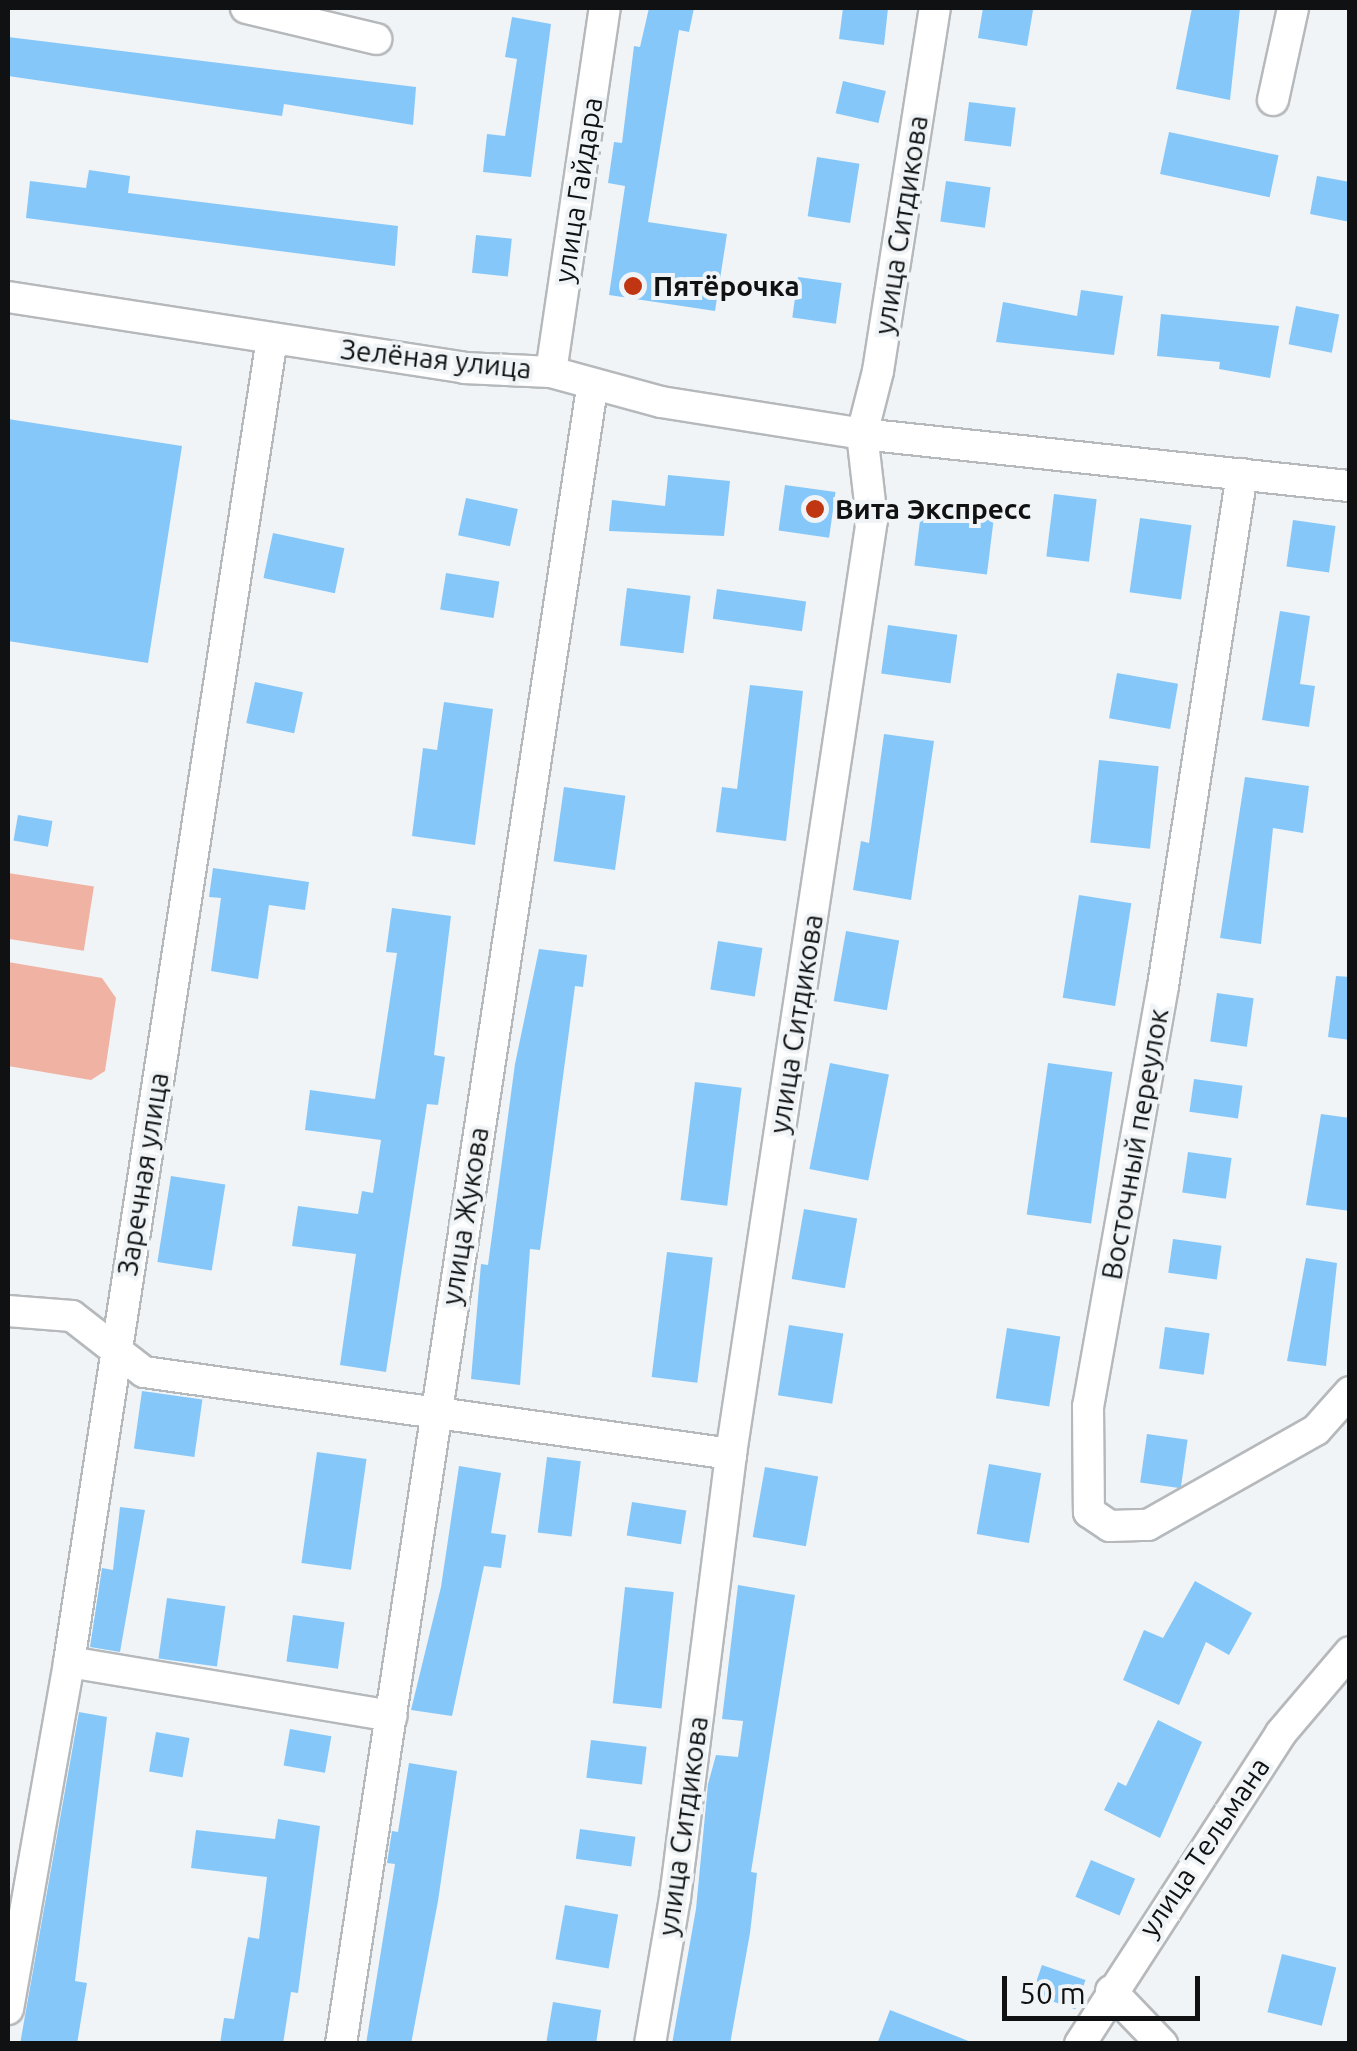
<!DOCTYPE html>
<html>
<head>
<meta charset="utf-8">
<style>
	body { margin:0 }
	#map { position:relative; width:1357px; height:2051px; overflow:hidden; background:#f0f4f6; font-family:Ubuntu,sans-serif }
	div>[style] { position:absolute }
	.green>* { inset:0; background:#f0b2a3; transform-origin:0 0 }
	.building>* { inset:0; background:#86c7f9; transform-origin:0 0 }
	.roads { filter:drop-shadow(2px 0 #b6b9bc) drop-shadow(-2px 0 #b6b9bc) drop-shadow(0 2px #b6b9bc) drop-shadow(0 -2px #b6b9bc) }
	.minor>* { height:30px; margin:-15px; padding:0 15px; transform-origin:15px; border-radius:15px; background:#fff }
	.dots>* { width:28px; height:28px; translate:-50% -50%; box-sizing:border-box; border:5px solid #f0f4f6; border-radius:50% }
	span { translate:-50% -50%; white-space:nowrap; text-align:center; line-height:1.15; -webkit-text-stroke:8px #f0f4f6; paint-order:stroke }
	.street-label { font-size:28px; color:#101112 }
	.poi-label { font-size:28px; color:#101112; font-weight:700 }
	.left { translate:0 -50%; text-align:left }
	.frame { position:absolute; inset:0; border:10px solid #101112; pointer-events:none }
	.scale { position:absolute; left:1002px; top:1976px; width:198px; height:45px; box-sizing:border-box; border:5px solid #101112; border-top:0; padding-left:12px; font-size:30px; line-height:35px; white-space:nowrap; color:#101112; -webkit-text-stroke:8px #f0f4f6; paint-order:stroke }
</style>
</head>
<body>
<div id="map">
	<div class="green">
		<div style="left:8px;top:873px;width:87px;height:65px;rotate:9deg"></div>
		<div style="clip-path:polygon(8px 962px,102px 978px,116px 998px,105px 1071px,91px 1080px,8px 1066px)"></div>
	</div>
	<div class="building">
		<div style="clip-path:polygon(649px 8px,694px 8px,689px 32px,679px 30px,648px 222px,727px 234px,715px 311px,609px 295px,625px 186px,608px 183px,614px 142px,622px 143px,634px 46px,640px 47px)"></div>
		<div style="clip-path:polygon(843px 8px,888px 8px,884px 45px,839px 39px)"></div>
		<div style="clip-path:polygon(983px 8px,1033px 10px,1027px 46px,978px 38px)"></div>
		<div style="clip-path:polygon(1192px 8px,1240px 8px,1230px 100px,1176px 89px)"></div>
		<div style="clip-path:polygon(512px 17px,551px 24px,531px 177px,483px 172px,487px 134px,505px 136px,517px 59px,505px 57px)"></div>
		<div style="clip-path:polygon(8px 37px,416px 87px,413px 125px,284px 104px,282px 116px,8px 76px)"></div>
		<div style="left:843px;top:81px;width:44px;height:33px;rotate:13deg"></div>
		<div style="left:969px;top:102px;width:47px;height:39px;rotate:7deg"></div>
		<div style="left:1169px;top:132px;width:112px;height:43px;rotate:12deg"></div>
		<div style="left:817px;top:157px;width:43px;height:60px;rotate:9deg"></div>
		<div style="clip-path:polygon(89px 170px,130px 176px,128px 193px,398px 226px,395px 266px,26px 218px,30px 181px,86px 188px)"></div>
		<div style="clip-path:polygon(1317px 176px,1350px 182px,1350px 222px,1310px 214px)"></div>
		<div style="left:946px;top:181px;width:45px;height:41px;rotate:8deg"></div>
		<div style="left:476px;top:235px;width:36px;height:38px;rotate:6deg"></div>
		<div style="left:798px;top:277px;width:44px;height:41px;rotate:8deg"></div>
		<div style="clip-path:polygon(1081px 290px,1123px 296px,1114px 355px,996px 342px,1003px 302px,1077px 316px)"></div>
		<div style="left:1296px;top:306px;width:44px;height:39px;rotate:11deg"></div>
		<div style="clip-path:polygon(1161px 314px,1279px 326px,1270px 378px,1219px 369px,1220px 362px,1157px 356px)"></div>
		<div style="clip-path:polygon(8px 419px,182px 446px,148px 663px,8px 641px)"></div>
		<div style="clip-path:polygon(668px 475px,730px 481px,724px 536px,609px 531px,612px 500px,665px 506px)"></div>
		<div style="left:785px;top:485px;width:51px;height:46px;rotate:8deg"></div>
		<div style="left:1054px;top:494px;width:43px;height:63px;rotate:7deg"></div>
		<div style="left:466px;top:498px;width:53px;height:38px;rotate:12deg"></div>
		<div style="left:922px;top:504px;width:73px;height:62px;rotate:7deg"></div>
		<div style="left:1140px;top:518px;width:52px;height:75px;rotate:8deg"></div>
		<div style="left:1293px;top:520px;width:43px;height:47px;rotate:8deg"></div>
		<div style="left:273px;top:533px;width:73px;height:46px;rotate:12deg"></div>
		<div style="left:446px;top:573px;width:54px;height:37px;rotate:9deg"></div>
		<div style="left:627px;top:588px;width:64px;height:58px;rotate:7deg"></div>
		<div style="left:717px;top:589px;width:90px;height:30px;rotate:8deg"></div>
		<div style="clip-path:polygon(1280px 611px,1310px 616px,1300px 684px,1315px 686px,1309px 727px,1262px 720px)"></div>
		<div style="left:888px;top:625px;width:70px;height:49px;rotate:8deg"></div>
		<div style="left:1117px;top:673px;width:62px;height:46px;rotate:10deg"></div>
		<div style="left:255px;top:682px;width:49px;height:42px;rotate:12deg"></div>
		<div style="clip-path:polygon(750px 685px,803px 691px,786px 841px,716px 832px,722px 787px,737px 789px)"></div>
		<div style="clip-path:polygon(444px 702px,493px 709px,475px 845px,412px 836px,423px 748px,437px 750px)"></div>
		<div style="clip-path:polygon(884px 734px,934px 741px,911px 900px,853px 890px,861px 841px,869px 843px)"></div>
		<div style="left:1099px;top:760px;width:60px;height:83px;rotate:6deg"></div>
		<div style="clip-path:polygon(1245px 777px,1309px 786px,1303px 833px,1273px 828px,1261px 944px,1220px 938px)"></div>
		<div style="left:564px;top:787px;width:62px;height:75px;rotate:8deg"></div>
		<div style="left:18px;top:815px;width:35px;height:26px;rotate:10deg"></div>
		<div style="clip-path:polygon(213px 868px,309px 882px,305px 910px,269px 905px,258px 979px,211px 971px,221px 898px,209px 897px)"></div>
		<div style="left:1079px;top:895px;width:53px;height:104px;rotate:9deg"></div>
		<div style="clip-path:polygon(392px 908px,451px 916px,434px 1055px,445px 1057px,438px 1105px,427px 1104px,386px 1372px,340px 1365px,356px 1254px,292px 1246px,298px 1206px,358px 1214px,362px 1191px,373px 1193px,381px 1140px,305px 1130px,310px 1090px,375px 1099px,397px 953px,386px 952px)"></div>
		<div style="left:846px;top:931px;width:54px;height:71px;rotate:10deg"></div>
		<div style="left:718px;top:941px;width:45px;height:49px;rotate:9deg"></div>
		<div style="clip-path:polygon(539px 949px,587px 955px,583px 987px,575px 986px,540px 1250px,530px 1249px,520px 1385px,471px 1379px,481px 1264px,488px 1265px,515px 1064px)"></div>
		<div style="clip-path:polygon(1336px 976px,1350px 977px,1350px 1040px,1328px 1037px)"></div>
		<div style="left:1217px;top:993px;width:37px;height:49px;rotate:8deg"></div>
		<div style="left:830px;top:1063px;width:60px;height:108px;rotate:11deg"></div>
		<div style="left:1048px;top:1063px;width:65px;height:153px;rotate:8deg"></div>
		<div style="left:1194px;top:1079px;width:49px;height:33px;rotate:8deg"></div>
		<div style="left:695px;top:1082px;width:47px;height:119px;rotate:7deg"></div>
		<div style="clip-path:polygon(1321px 1114px,1350px 1118px,1350px 1211px,1306px 1205px)"></div>
		<div style="left:1188px;top:1152px;width:44px;height:41px;rotate:8deg"></div>
		<div style="left:171px;top:1176px;width:55px;height:87px;rotate:9deg"></div>
		<div style="left:804px;top:1209px;width:54px;height:71px;rotate:10deg"></div>
		<div style="left:1173px;top:1239px;width:49px;height:34px;rotate:8deg"></div>
		<div style="left:667px;top:1252px;width:46px;height:126px;rotate:7deg"></div>
		<div style="clip-path:polygon(1306px 1258px,1337px 1263px,1326px 1366px,1287px 1361px)"></div>
		<div style="left:789px;top:1325px;width:55px;height:71px;rotate:9deg"></div>
		<div style="left:1165px;top:1327px;width:45px;height:42px;rotate:8deg"></div>
		<div style="left:1007px;top:1328px;width:54px;height:71px;rotate:9deg"></div>
		<div style="left:142px;top:1391px;width:61px;height:58px;rotate:8deg"></div>
		<div style="left:1147px;top:1434px;width:41px;height:49px;rotate:8deg"></div>
		<div style="left:317px;top:1452px;width:50px;height:112px;rotate:8deg"></div>
		<div style="left:547px;top:1457px;width:34px;height:76px;rotate:7deg"></div>
		<div style="left:989px;top:1464px;width:53px;height:71px;rotate:10deg"></div>
		<div style="clip-path:polygon(459px 1466px,501px 1473px,491px 1533px,506px 1535px,501px 1568px,484px 1566px,452px 1716px,411px 1710px,441px 1587px)"></div>
		<div style="left:765px;top:1467px;width:54px;height:71px;rotate:10deg"></div>
		<div style="left:632px;top:1502px;width:55px;height:34px;rotate:9deg"></div>
		<div style="clip-path:polygon(120px 1507px,145px 1510px,120px 1652px,90px 1647px,102px 1568px,113px 1570px)"></div>
		<div style="clip-path:polygon(1195px 1581px,1252px 1613px,1229px 1655px,1206px 1642px,1179px 1705px,1123px 1680px,1144px 1630px,1163px 1638px)"></div>
		<div style="clip-path:polygon(738px 1585px,795px 1595px,751px 1872px,757px 1873px,750px 1933px,730px 2044px,672px 2044px,696px 1909px,708px 1784px,716px 1755px,738px 1757px,743px 1721px,722px 1719px)"></div>
		<div style="left:625px;top:1587px;width:49px;height:117px;rotate:6deg"></div>
		<div style="left:167px;top:1598px;width:59px;height:61px;rotate:8deg"></div>
		<div style="left:293px;top:1615px;width:52px;height:47px;rotate:8deg"></div>
		<div style="clip-path:polygon(79px 1712px,107px 1717px,75px 1981px,87px 1983px,77px 2044px,20px 2044px)"></div>
		<div style="clip-path:polygon(1158px 1720px,1202px 1742px,1160px 1838px,1104px 1810px,1118px 1782px,1126px 1786px)"></div>
		<div style="left:290px;top:1729px;width:42px;height:37px;rotate:10deg"></div>
		<div style="left:156px;top:1732px;width:34px;height:40px;rotate:10deg"></div>
		<div style="left:591px;top:1740px;width:56px;height:38px;rotate:7deg"></div>
		<div style="clip-path:polygon(409px 1763px,457px 1771px,438px 1901px,411px 2044px,366px 2044px,395px 1864px,387px 1863px,392px 1831px,398px 1832px)"></div>
		<div style="clip-path:polygon(278px 1819px,320px 1826px,298px 1993px,291px 1992px,283px 2044px,220px 2044px,224px 2018px,234px 2019px,248px 1937px,259px 1939px,267px 1877px,191px 1868px,196px 1830px,275px 1839px)"></div>
		<div style="left:580px;top:1829px;width:56px;height:30px;rotate:8deg"></div>
		<div style="left:1091px;top:1860px;width:48px;height:40px;rotate:23deg"></div>
		<div style="left:565px;top:1905px;width:54px;height:55px;rotate:10deg"></div>
		<div style="left:1282px;top:1954px;width:56px;height:60px;rotate:14deg"></div>
		<div style="left:1042px;top:1965px;width:46px;height:31px;rotate:19deg"></div>
		<div style="clip-path:polygon(553px 2002px,601px 2010px,596px 2044px,546px 2044px)"></div>
		<div style="clip-path:polygon(890px 2010px,971px 2042px,971px 2044px,877px 2044px)"></div>
	</div>
	<div class="roads">
		<div class="minor">
			<div style="left:246px;top:8px;width:134px;rotate:13.4deg"></div>
			<div style="left:1273px;top:100px;width:94px;rotate:-77.7deg"></div>
			<div style="left:8px;top:297px;width:461px;rotate:8.8deg"></div>
			<div style="left:464px;top:368px;width:87px;rotate:2.6deg"></div>
			<div style="left:551px;top:372px;width:114px;rotate:15.3deg"></div>
			<div style="left:661px;top:402px;width:204px;rotate:9deg"></div>
			<div style="left:862px;top:434px;width:491px;rotate:6.1deg"></div>
			<div style="left:551px;top:372px;width:368px;rotate:-81.6deg"></div>
			<div style="left:1242px;top:474px;width:518px;rotate:98.77deg"></div>
			<div style="left:1163px;top:986px;width:427px;rotate:100.1deg"></div>
			<div style="left:1088px;top:1406px;width:106px;rotate:89.5deg"></div>
			<div style="left:1089px;top:1512px;width:25px;rotate:34deg"></div>
			<div style="left:1110px;top:1526px;width:38px;rotate:-2deg"></div>
			<div style="left:1148px;top:1525px;width:193px;rotate:-29.5deg"></div>
			<div style="left:1316px;top:1430px;width:51px;rotate:-48.2deg"></div>
			<div style="left:8px;top:1311px;width:64px;rotate:4.5deg"></div>
			<div style="left:72px;top:1316px;width:91px;rotate:37.9deg"></div>
			<div style="left:144px;top:1372px;width:593px;rotate:7.95deg"></div>
			<div style="left:69px;top:1662px;width:327px;rotate:9.5deg"></div>
			<div style="left:1111px;top:1991px;width:74px;rotate:46.1deg"></div>
			<div style="left:8px;top:2009px;width:352px;rotate:-80deg"></div>
			<div style="left:69px;top:1662px;width:1339px;rotate:-81.28deg"></div>
			<div style="left:341px;top:2044px;width:1675px;rotate:-81.38deg"></div>
			<div style="left:650px;top:2044px;width:148px;rotate:-80.3deg"></div>
			<div style="left:675px;top:1898px;width:448px;rotate:-82.8deg"></div>
			<div style="left:731px;top:1454px;width:945px;rotate:-81.42deg"></div>
			<div style="left:872px;top:520px;width:87px;rotate:-96.6deg"></div>
			<div style="left:862px;top:434px;width:65px;rotate:-75.7deg"></div>
			<div style="left:878px;top:371px;width:367px;rotate:-81.1deg"></div>
			<div style="left:1080px;top:2044px;width:370px;rotate:-57.1deg"></div>
			<div style="left:1281px;top:1733px;width:106px;rotate:-49.6deg"></div>
		</div>
	</div>
	<div class="dots">
		<div style="left:633px;top:286px;background:#c03612"></div>
		<div style="left:815px;top:509px;background:#c03612"></div>
	</div>
	<div class="street-label">
		<span style="left:578px;top:190px;rotate:-81deg">улица Гайдара</span>
		<span style="left:901px;top:225px;rotate:-81deg">улица Ситдикова</span>
		<span style="left:436px;top:359px;rotate:6deg">Зелёная улица</span>
		<span style="left:796px;top:1024px;rotate:-81deg">улица Ситдикова</span>
		<span style="left:1135px;top:1144px;rotate:-80deg">Восточный переулок</span>
		<span style="left:143px;top:1174px;rotate:-81deg">Заречная улица</span>
		<span style="left:465px;top:1216px;rotate:-81deg">улица Жукова</span>
		<span style="left:683px;top:1826px;rotate:-82deg">улица Ситдикова</span>
		<span style="left:1204px;top:1847px;rotate:-56deg">улица Тельмана</span>
	</div>
	<div class="poi-label">
		<span class="left" style="left:653px;top:286px">Пятёрочка</span>
		<span class="left" style="left:835px;top:509px">Вита Экспресс</span>
	</div>
	<div class="frame"></div>
	<div class="scale">50 m</div>
</div>
</body>
</html>
